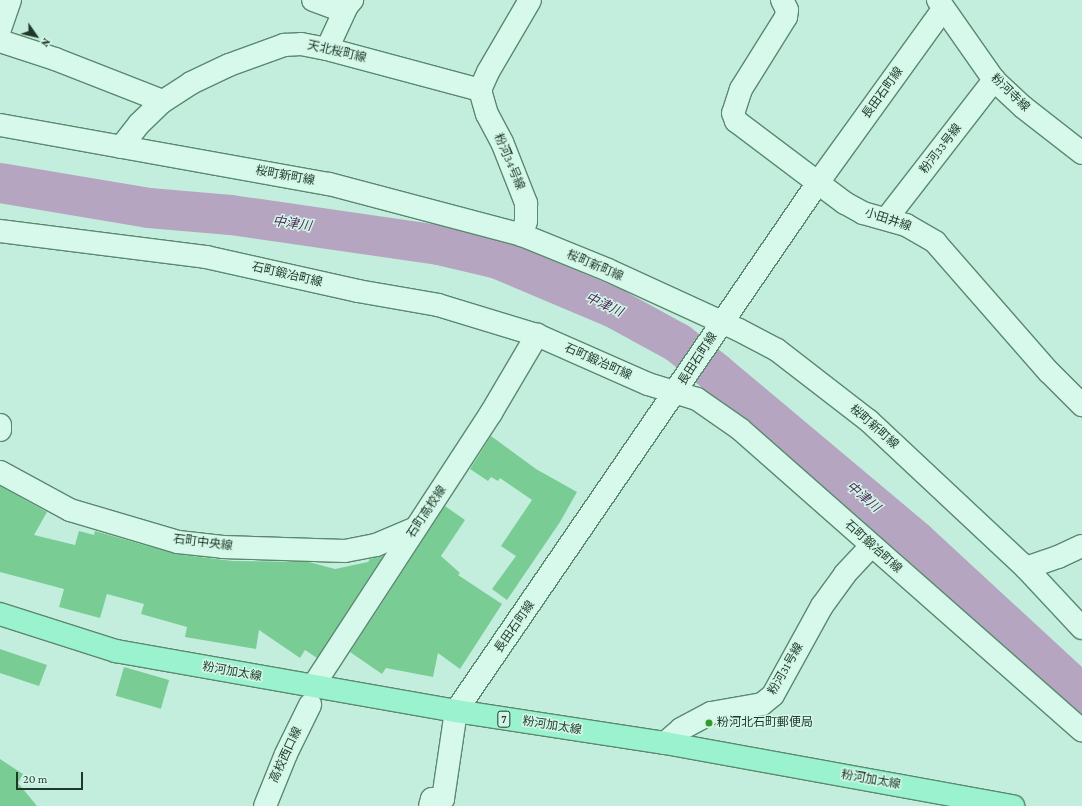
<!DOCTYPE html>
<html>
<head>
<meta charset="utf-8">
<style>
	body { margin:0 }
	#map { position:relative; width:1082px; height:806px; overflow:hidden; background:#c3eedd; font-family:"Crimson Pro","Noto Sans JP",serif }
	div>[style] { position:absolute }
	.river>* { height:40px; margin:-20px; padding:0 20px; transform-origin:20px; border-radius:20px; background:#b6a5c1 }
	.building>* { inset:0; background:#79cd94; transform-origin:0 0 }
	.roads { filter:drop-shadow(1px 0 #5a896e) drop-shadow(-1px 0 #5a896e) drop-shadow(0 1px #5a896e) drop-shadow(0 -1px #5a896e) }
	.minor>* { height:22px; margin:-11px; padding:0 11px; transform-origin:11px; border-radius:11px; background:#d7f9eb }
	.secondary>* { height:22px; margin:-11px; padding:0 11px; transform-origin:11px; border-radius:11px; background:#d7f9eb }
	.primary>* { height:22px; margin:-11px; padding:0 11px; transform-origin:11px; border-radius:11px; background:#9bf2ce }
	.dots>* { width:11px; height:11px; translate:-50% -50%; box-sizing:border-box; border:2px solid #d3f6e8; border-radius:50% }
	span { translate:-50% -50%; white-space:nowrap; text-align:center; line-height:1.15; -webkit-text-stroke:3px #d3f6e8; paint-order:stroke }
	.shield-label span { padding:1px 3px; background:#d3f6e8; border:1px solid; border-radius:3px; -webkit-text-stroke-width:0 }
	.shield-label { font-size:11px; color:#1e3928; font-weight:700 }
	.street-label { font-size:12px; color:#1e3928 }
	.poi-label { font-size:12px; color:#1e3928 }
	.left { translate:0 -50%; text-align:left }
	.water-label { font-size:13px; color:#512d58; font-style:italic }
	.north { position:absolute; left:16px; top:16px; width:40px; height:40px; -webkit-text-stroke:3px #d3f6e8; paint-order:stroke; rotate:124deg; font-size:11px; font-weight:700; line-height:16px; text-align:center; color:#1e3928 }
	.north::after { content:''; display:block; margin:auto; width:14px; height:18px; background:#1e3928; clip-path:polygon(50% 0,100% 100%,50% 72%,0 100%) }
	.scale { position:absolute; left:16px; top:772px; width:67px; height:18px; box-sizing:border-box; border:2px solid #1e3928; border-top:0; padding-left:5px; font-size:12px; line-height:14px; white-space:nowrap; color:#1e3928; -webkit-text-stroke:3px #d3f6e8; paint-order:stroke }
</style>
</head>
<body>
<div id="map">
	<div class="river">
		<div style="left:0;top:183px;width:151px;rotate:9.5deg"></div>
		<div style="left:149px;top:208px;width:82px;rotate:4.9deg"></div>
		<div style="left:231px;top:215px;width:210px;rotate:8.2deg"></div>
		<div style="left:439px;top:245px;width:61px;rotate:13.3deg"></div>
		<div style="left:498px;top:259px;width:126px;rotate:22.9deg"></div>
		<div style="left:614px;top:308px;width:73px;rotate:28.7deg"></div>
		<div style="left:678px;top:343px;width:48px;rotate:38.3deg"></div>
		<div style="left:716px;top:373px;width:261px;rotate:40deg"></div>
		<div style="left:916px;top:541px;width:226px;rotate:42.7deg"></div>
	</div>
	<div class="building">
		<div style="clip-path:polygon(491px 436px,536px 469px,577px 492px,560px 522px,507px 600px,492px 589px,516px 556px,501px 546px,532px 500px,500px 478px,498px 481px,491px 477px,488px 481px,470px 469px)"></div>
		<div style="clip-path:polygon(0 486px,47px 512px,34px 535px,75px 545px,79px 531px,94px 535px,95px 531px,176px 554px,233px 561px,309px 562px,335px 569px,368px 562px,370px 559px,383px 556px,317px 658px,305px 650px,300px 658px,259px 630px,256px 649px,185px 637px,187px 627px,141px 614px,144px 604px,107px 594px,100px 618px,59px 607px,64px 589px,0 572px)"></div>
		<div style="clip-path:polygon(445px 506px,465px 520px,441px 556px,460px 573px,458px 575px,502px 604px,460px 669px,438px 653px,433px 677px,386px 668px,382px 674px,350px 652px)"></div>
		<div style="clip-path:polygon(0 649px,47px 665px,39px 686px,0 673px)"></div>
		<div style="left:124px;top:667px;width:47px;height:30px;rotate:16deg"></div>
		<div style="clip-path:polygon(0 759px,23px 774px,18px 783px,37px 806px,0 806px)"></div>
	</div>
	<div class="roads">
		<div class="minor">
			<div style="left:313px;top:0;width:23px;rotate:20deg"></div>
			<div style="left:335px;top:8px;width:12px;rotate:-9deg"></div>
			<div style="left:347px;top:6px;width:8px;rotate:-50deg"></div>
			<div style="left:782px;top:0;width:11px;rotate:63deg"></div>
			<div style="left:787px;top:10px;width:7px;rotate:98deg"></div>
			<div style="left:786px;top:17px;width:85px;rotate:122deg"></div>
			<div style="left:741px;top:89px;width:25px;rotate:108deg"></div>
			<div style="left:733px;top:113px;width:9px;rotate:69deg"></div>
			<div style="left:736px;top:121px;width:136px;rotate:37deg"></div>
			<div style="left:845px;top:203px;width:21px;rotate:29deg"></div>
			<div style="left:863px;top:213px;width:45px;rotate:15.6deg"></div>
			<div style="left:906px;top:225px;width:34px;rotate:30deg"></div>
			<div style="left:935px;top:242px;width:173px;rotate:48.8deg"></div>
			<div style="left:1049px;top:372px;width:47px;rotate:45deg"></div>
			<div style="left:0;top:29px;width:31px;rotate:-71deg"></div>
			<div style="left:0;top:41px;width:58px;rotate:18.1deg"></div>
			<div style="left:55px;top:59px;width:116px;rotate:21.3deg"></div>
			<div style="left:327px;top:49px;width:47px;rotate:-65.1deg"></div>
			<div style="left:480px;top:90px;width:25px;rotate:74deg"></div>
			<div style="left:487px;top:114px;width:32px;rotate:62deg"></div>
			<div style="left:502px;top:142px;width:66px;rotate:68.5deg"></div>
			<div style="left:526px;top:203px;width:18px;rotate:90deg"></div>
			<div style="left:526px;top:221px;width:15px;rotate:106deg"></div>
			<div style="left:0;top:125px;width:334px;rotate:10.2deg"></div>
			<div style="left:329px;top:184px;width:200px;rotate:14.8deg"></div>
			<div style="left:522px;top:235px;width:93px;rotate:22.1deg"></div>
			<div style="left:608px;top:270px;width:144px;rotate:24.6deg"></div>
			<div style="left:739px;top:330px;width:43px;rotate:27.8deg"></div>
			<div style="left:777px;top:350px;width:116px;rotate:37.7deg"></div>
			<div style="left:869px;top:421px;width:215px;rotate:43.1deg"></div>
			<div style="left:1026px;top:568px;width:82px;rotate:47deg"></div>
			<div style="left:121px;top:147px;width:29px;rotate:-52deg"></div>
			<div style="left:139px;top:124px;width:32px;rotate:-44deg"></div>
			<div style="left:162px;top:102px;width:35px;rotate:-33deg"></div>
			<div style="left:191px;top:83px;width:42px;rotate:-25.3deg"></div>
			<div style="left:229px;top:65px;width:59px;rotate:-20deg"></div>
			<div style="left:284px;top:45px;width:17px;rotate:-3deg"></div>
			<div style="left:301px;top:44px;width:31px;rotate:11deg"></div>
			<div style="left:331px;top:50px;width:154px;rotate:15deg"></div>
			<div style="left:480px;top:90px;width:20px;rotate:-66deg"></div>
			<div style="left:488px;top:72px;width:83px;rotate:-59.7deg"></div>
			<div style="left:887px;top:218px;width:175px;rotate:-52.2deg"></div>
			<div style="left:0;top:231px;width:208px;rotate:7.2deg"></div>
			<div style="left:206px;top:257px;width:156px;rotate:12.6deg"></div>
			<div style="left:358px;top:291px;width:81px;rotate:9.9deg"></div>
			<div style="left:438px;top:305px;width:103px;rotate:16.9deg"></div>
			<div style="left:537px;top:335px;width:121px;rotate:23.8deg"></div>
			<div style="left:648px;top:384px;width:51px;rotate:17deg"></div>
			<div style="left:697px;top:399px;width:52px;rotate:34.9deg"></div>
			<div style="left:740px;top:429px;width:456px;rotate:41.4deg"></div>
			<div style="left:0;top:425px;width:5px;rotate:90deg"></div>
			<div style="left:0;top:472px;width:80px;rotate:28.5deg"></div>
			<div style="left:70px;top:510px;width:113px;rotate:16.5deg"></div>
			<div style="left:178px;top:542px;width:45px;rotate:6.3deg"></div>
			<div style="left:223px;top:547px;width:122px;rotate:1.9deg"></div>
			<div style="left:345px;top:551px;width:32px;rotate:-11deg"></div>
			<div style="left:376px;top:545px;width:43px;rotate:-23deg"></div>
			<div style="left:1026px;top:568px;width:34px;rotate:-19deg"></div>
			<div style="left:1058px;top:557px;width:26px;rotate:-25deg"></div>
			<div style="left:313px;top:686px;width:326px;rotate:-56.9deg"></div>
			<div style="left:491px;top:413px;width:91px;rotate:-59.5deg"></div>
			<div style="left:665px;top:743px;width:21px;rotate:-41deg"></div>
			<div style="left:681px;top:729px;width:34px;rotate:-28deg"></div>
			<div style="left:711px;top:713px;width:52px;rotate:-10deg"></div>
			<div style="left:762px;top:704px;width:14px;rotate:-39deg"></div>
			<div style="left:773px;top:695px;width:102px;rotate:-61.2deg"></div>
			<div style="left:822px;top:606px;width:39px;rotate:-54deg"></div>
			<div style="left:845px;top:574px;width:38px;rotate:-47deg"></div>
			<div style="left:265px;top:806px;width:56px;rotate:-68deg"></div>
			<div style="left:286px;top:754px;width:55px;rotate:-63.9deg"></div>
			<div style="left:430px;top:806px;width:7px;rotate:-74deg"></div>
			<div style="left:432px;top:799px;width:11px"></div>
			<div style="left:443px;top:799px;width:89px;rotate:-81.6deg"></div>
			<div style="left:456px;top:711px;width:639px;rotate:-55.59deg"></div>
			<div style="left:817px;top:184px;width:216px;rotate:-54.2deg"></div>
		</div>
		<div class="secondary">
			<div style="left:938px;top:0;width:98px;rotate:55deg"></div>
			<div style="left:994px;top:80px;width:40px;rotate:43deg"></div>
			<div style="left:1023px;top:107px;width:75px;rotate:37.9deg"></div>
		</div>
		<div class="primary">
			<div style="left:0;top:614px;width:122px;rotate:17.7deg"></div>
			<div style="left:116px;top:651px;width:345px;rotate:10deg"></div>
			<div style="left:456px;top:711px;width:211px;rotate:8.7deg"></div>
			<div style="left:665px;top:743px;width:354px;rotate:10.3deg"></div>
		</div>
	</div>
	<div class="dots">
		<div style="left:709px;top:723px;background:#35982a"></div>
	</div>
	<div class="shield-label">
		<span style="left:504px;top:719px">7</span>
	</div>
	<div class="street-label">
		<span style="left:337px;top:52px;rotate:13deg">天北桜町線</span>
		<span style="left:883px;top:93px;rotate:-54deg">長田石町線</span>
		<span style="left:1010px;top:93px;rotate:44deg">粉河寺線</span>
		<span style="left:941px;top:149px;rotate:-52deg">粉河33号線</span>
		<span style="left:509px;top:162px;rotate:67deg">粉河34号線</span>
		<span style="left:285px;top:176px;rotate:10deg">桜町新町線</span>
		<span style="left:888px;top:220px;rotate:18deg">小田井線</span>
		<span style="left:595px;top:266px;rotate:23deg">桜町新町線</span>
		<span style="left:287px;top:275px;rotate:13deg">石町鍛冶町線</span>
		<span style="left:698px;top:359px;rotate:-57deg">長田石町線</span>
		<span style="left:598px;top:362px;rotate:24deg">石町鍛冶町線</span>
		<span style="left:874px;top:427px;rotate:41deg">桜町新町線</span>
		<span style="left:427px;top:512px;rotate:-56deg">石町高校線</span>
		<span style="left:203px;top:543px;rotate:7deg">石町中央線</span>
		<span style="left:873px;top:547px;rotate:42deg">石町鍛冶町線</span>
		<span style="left:515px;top:627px;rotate:-55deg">長田石町線</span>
		<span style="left:786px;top:669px;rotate:-60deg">粉河31号線</span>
		<span style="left:232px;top:672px;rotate:10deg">粉河加太線</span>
		<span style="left:552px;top:726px;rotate:9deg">粉河加太線</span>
		<span style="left:286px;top:755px;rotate:-65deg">高校西口線</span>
		<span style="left:871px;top:780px;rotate:10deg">粉河加太線</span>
	</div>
	<div class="poi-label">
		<span class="left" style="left:717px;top:723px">粉河北石町郵便局</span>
	</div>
	<div class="water-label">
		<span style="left:292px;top:224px;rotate:8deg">中津川</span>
		<span style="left:604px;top:305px;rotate:25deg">中津川</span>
		<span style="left:863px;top:497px;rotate:40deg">中津川</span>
	</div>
	<div class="north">N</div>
	<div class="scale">20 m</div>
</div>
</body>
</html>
